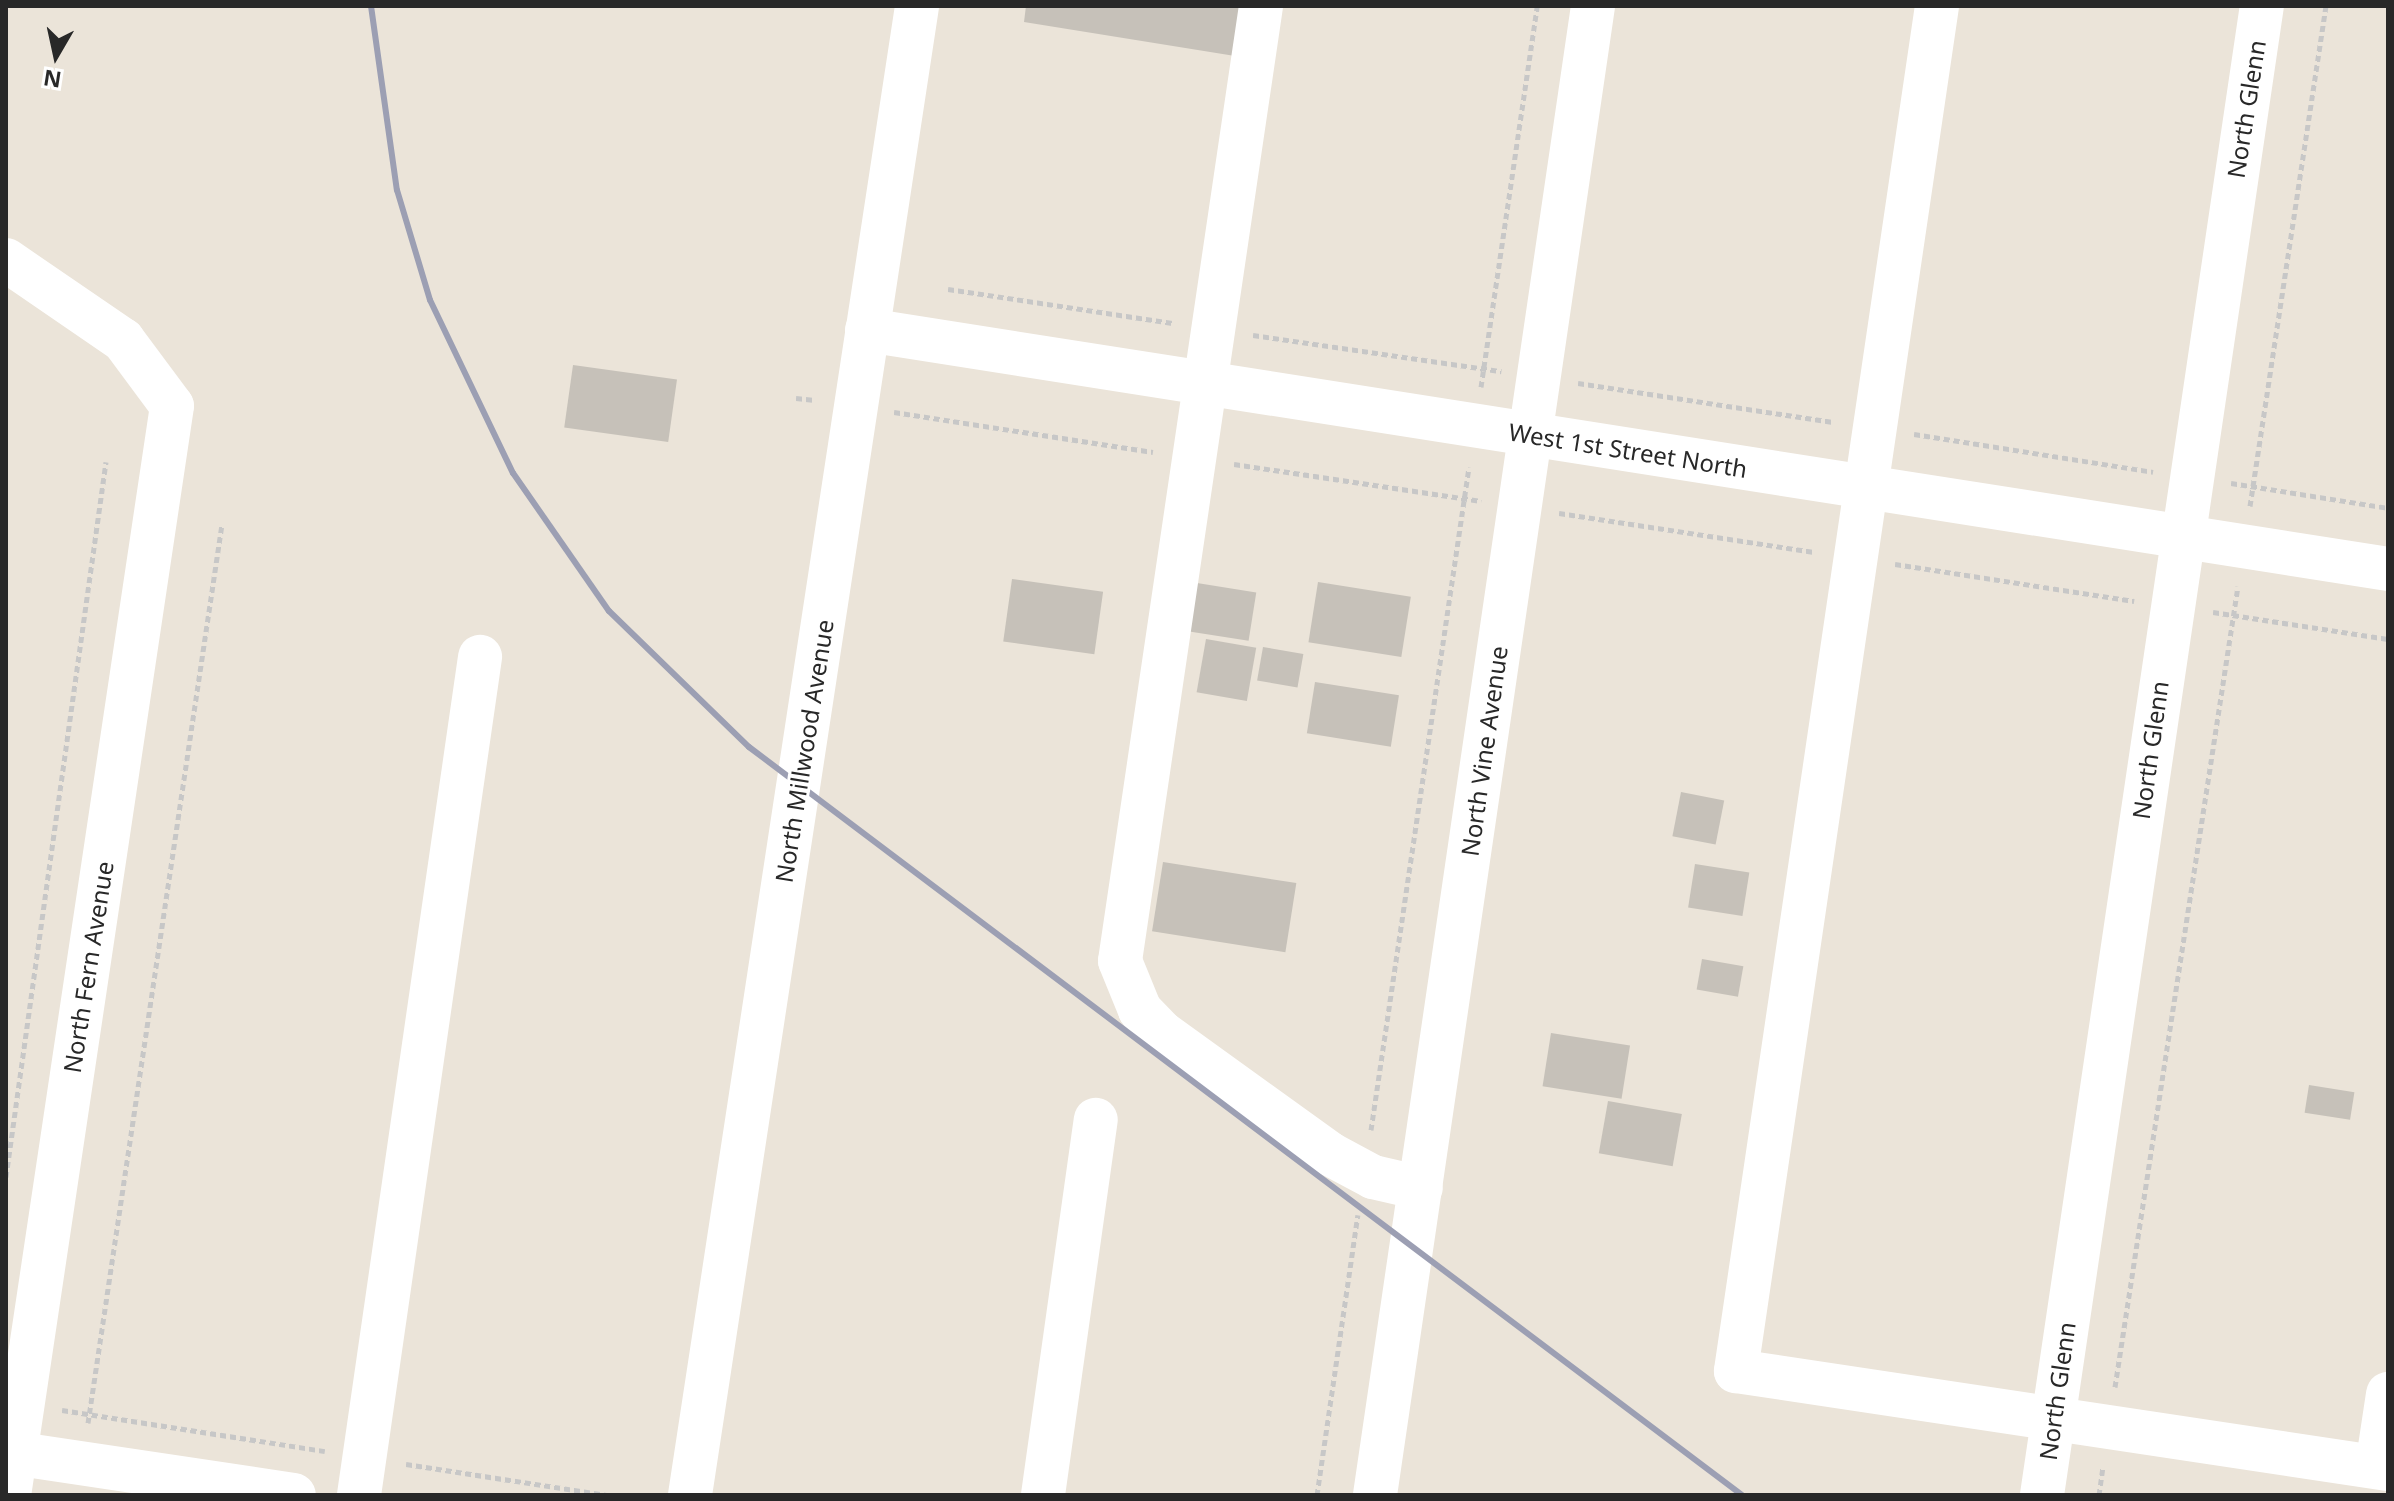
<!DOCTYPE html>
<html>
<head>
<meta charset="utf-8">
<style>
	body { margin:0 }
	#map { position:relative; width:2394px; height:1501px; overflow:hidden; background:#ebe4d9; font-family:"Noto Sans",sans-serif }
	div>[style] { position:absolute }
	.building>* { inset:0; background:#c6c1b9; transform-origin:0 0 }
	.path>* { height:5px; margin-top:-2.5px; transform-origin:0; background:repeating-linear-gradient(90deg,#c7c7c7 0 6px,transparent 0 10px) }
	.minor>* { height:44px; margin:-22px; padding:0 22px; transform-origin:22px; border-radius:22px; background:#fff }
	.rail>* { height:6px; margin:-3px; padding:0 3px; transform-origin:3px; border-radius:3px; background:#9c9fb3 }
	span { translate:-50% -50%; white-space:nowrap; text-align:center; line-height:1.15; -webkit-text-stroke:6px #fff; paint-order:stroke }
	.street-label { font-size:24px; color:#282828 }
	.frame { position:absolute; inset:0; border:8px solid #282828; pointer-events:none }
	.north { position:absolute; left:16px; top:16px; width:80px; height:80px; -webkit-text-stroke:6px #fff; paint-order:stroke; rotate:189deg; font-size:22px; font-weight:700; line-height:32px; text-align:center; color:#282828 }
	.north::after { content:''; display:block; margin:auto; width:28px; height:36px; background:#282828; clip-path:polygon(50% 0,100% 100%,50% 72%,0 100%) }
</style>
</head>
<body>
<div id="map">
	<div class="building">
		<div style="clip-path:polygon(1026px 6px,1244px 6px,1235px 56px,1024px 22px)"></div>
		<div style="left:573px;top:365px;width:105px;height:63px;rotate:8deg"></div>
		<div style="left:1012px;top:579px;width:92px;height:63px;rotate:8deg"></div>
		<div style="left:1318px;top:582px;width:94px;height:61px;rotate:9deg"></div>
		<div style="left:1197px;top:583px;width:60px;height:49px;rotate:9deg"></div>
		<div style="left:1206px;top:639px;width:51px;height:54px;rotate:10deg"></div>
		<div style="left:1263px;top:647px;width:41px;height:34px;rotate:10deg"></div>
		<div style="left:1315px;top:682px;width:85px;height:52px;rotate:9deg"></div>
		<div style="left:1681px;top:792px;width:44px;height:45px;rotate:11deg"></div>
		<div style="left:1163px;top:862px;width:135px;height:70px;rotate:9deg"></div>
		<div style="left:1695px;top:864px;width:55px;height:44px;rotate:9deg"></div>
		<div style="left:1702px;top:959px;width:42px;height:31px;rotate:10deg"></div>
		<div style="left:1551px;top:1033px;width:80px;height:54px;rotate:9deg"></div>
		<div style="left:2309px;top:1085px;width:46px;height:28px;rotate:9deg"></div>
		<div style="left:1608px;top:1101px;width:75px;height:53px;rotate:10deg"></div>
	</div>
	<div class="path">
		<div style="left:948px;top:289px;width:227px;rotate:8.6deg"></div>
		<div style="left:1253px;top:335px;width:251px;rotate:8.3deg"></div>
		<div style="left:1578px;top:383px;width:258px;rotate:8.7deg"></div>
		<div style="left:1481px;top:387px;width:385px;rotate:-81.6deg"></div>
		<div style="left:796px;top:398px;width:19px;rotate:6deg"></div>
		<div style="left:894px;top:412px;width:262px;rotate:8.8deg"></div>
		<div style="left:1914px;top:434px;width:242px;rotate:9deg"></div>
		<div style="left:1234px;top:464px;width:250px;rotate:8.5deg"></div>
		<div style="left:2231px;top:483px;width:159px;rotate:9deg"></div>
		<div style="left:2250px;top:506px;width:506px;rotate:-81.36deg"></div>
		<div style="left:1559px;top:513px;width:258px;rotate:8.7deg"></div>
		<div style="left:1895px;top:564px;width:242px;rotate:8.8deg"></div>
		<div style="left:2213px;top:612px;width:177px;rotate:8.8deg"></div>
		<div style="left:1371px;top:1130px;width:670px;rotate:-81.59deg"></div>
		<div style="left:6px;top:1177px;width:722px;rotate:-82.04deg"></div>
		<div style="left:2115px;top:1387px;width:810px;rotate:-81.27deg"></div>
		<div style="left:62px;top:1410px;width:266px;rotate:8.9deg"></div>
		<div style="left:88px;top:1423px;width:909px;rotate:-81.52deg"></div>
		<div style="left:406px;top:1464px;width:203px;rotate:8.8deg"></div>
		<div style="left:1317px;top:1495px;width:283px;rotate:-81.7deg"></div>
		<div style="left:2099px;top:1495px;width:27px;rotate:-82deg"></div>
	</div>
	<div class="minor">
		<div style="left:1261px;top:6px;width:965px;rotate:98.4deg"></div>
		<div style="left:1120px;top:961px;width:53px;rotate:67.8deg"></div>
		<div style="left:1140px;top:1010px;width:30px;rotate:46deg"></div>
		<div style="left:1161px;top:1032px;width:208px;rotate:35.8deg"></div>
		<div style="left:1330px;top:1154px;width:49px;rotate:28.1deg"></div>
		<div style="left:1373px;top:1177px;width:49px;rotate:12.9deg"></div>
		<div style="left:1937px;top:6px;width:1380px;rotate:98.38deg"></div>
		<div style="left:1736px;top:1371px;width:659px;rotate:8.55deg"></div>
		<div style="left:6px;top:260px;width:142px;rotate:34.4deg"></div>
		<div style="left:123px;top:340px;width:82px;rotate:53.4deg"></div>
		<div style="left:172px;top:406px;width:1101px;rotate:98.51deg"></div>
		<div style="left:867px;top:330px;width:1540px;rotate:8.93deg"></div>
		<div style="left:6px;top:1452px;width:291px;rotate:8.5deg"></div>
		<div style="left:2377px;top:1467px;width:74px;rotate:-81.4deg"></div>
		<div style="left:359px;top:1495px;width:847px;rotate:-81.78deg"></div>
		<div style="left:690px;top:1495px;width:1506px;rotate:-81.33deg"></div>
		<div style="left:1043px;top:1495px;width:379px;rotate:-82deg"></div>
		<div style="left:1375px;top:1495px;width:1505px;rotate:-81.67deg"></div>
		<div style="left:2042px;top:1495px;width:1505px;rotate:-81.6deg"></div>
	</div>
	<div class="rail">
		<div style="left:371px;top:6px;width:186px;rotate:82deg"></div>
		<div style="left:397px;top:190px;width:115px;rotate:73.3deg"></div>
		<div style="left:430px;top:300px;width:192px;rotate:64.4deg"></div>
		<div style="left:513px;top:473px;width:168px;rotate:55.2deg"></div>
		<div style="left:609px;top:611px;width:195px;rotate:44.2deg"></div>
		<div style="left:749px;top:747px;width:1243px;rotate:36.99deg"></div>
	</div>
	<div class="street-label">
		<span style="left:2246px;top:109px;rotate:-81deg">North Glenn</span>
		<span style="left:1628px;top:450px;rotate:9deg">West 1st Street North</span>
		<span style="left:2150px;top:750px;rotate:-82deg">North Glenn</span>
		<span style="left:804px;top:751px;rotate:-81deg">North Millwood Avenue</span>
		<span style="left:1484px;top:751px;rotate:-82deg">North Vine Avenue</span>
		<span style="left:88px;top:967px;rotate:-81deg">North Fern Avenue</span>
		<span style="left:2057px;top:1391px;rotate:-82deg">North Glenn</span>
	</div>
	<div class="frame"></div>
	<div class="north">N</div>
</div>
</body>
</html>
